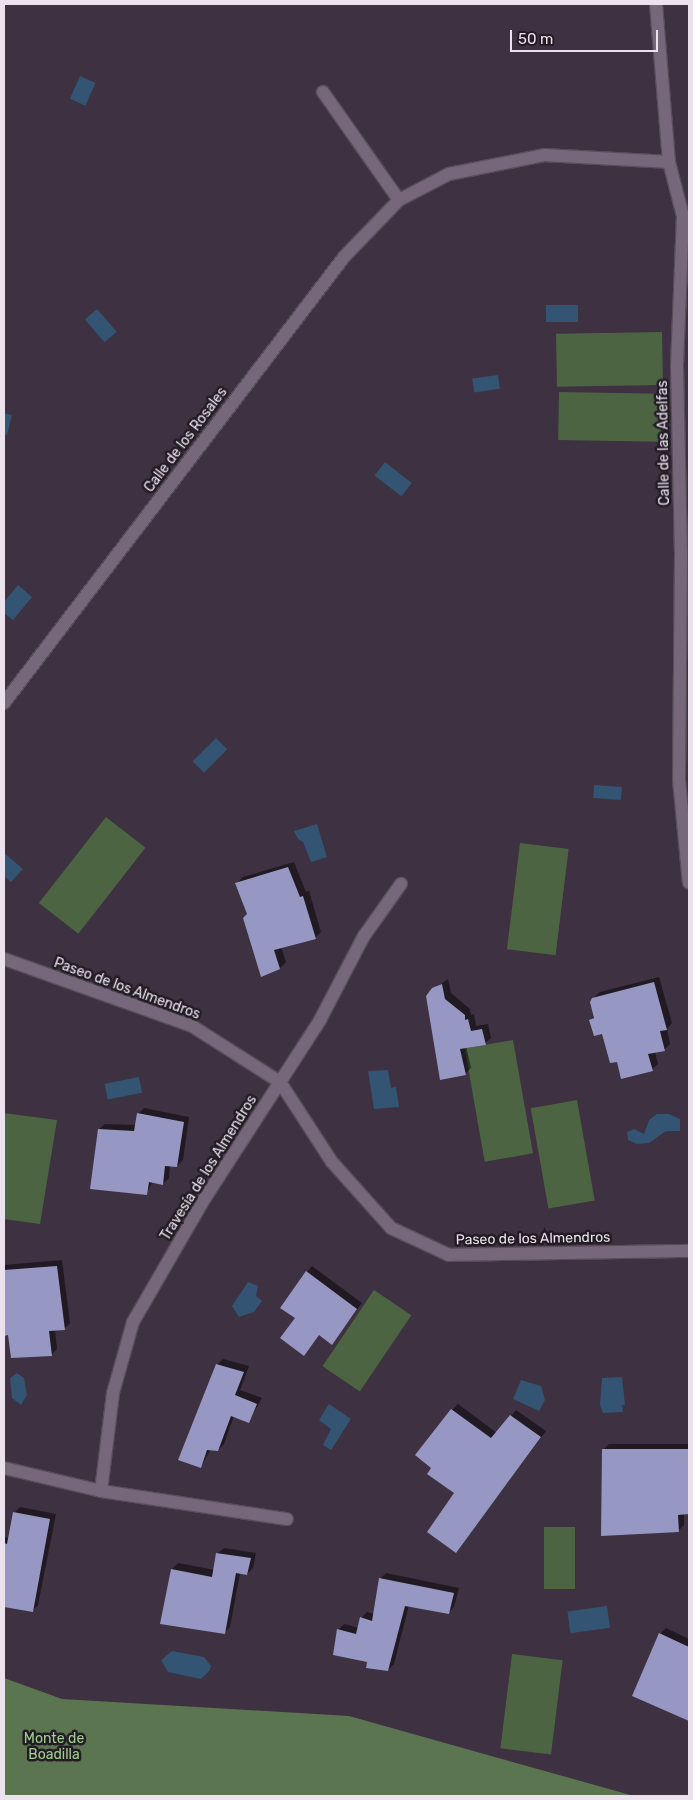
<!DOCTYPE html>
<html>
<head>
<meta charset="utf-8">
<style>
	body { margin:0 }
	#map { position:relative; width:693px; height:1800px; overflow:hidden; background:#3e3141; font-family:Rubik,sans-serif }
	div>[style] { position:absolute }
	.green>* { inset:0; background:#4c6442; transform-origin:0 0 }
	.forest>* { inset:0; background:#5b7550 }
	.water>* { inset:0; background:#335472; transform-origin:0 0 }
	.shadow>* { inset:0; background:#0007 }
	.building>* { inset:0; background:#9698c3 }
	.roads { filter:drop-shadow(1px 0 #584d5b) drop-shadow(-1px 0 #584d5b) drop-shadow(0 1px #584d5b) drop-shadow(0 -1px #584d5b) }
	.minor>* { height:12px; margin:-6px; padding:0 6px; transform-origin:6px; border-radius:6px; background:#76677a }
	span { translate:-50% -50%; white-space:nowrap; text-align:center; line-height:1.15; -webkit-text-stroke:5px #211c23; paint-order:stroke }
	.street-label { font-size:14px; color:#ebe2ed }
	.park-label { font-size:14px; color:#a3ce91 }
	.frame { position:absolute; inset:0; border:5px solid #ebe2ed; pointer-events:none }
	.scale { position:absolute; left:510px; top:30px; width:148px; height:22px; box-sizing:border-box; border:2px solid #ebe2ed; border-top:0; padding-left:6px; font-size:15px; line-height:18px; white-space:nowrap; color:#ebe2ed; -webkit-text-stroke:4px #211c23; paint-order:stroke }
</style>
</head>
<body>
<div id="map">
	<div class="green">
		<div style="left:662px;top:332px;width:53px;height:106px;rotate:89deg"></div>
		<div style="left:559px;top:392px;width:103px;height:48px;rotate:1deg"></div>
		<div style="left:106px;top:817px;width:50px;height:109px;rotate:38deg"></div>
		<div style="left:520px;top:843px;width:49px;height:107px;rotate:7deg"></div>
		<div style="left:513px;top:1040px;width:115px;height:49px;rotate:80deg"></div>
		<div style="left:577px;top:1100px;width:102px;height:47px;rotate:80deg"></div>
		<div style="clip-path:polygon(4px 1113px,57px 1120px,40px 1224px,4px 1219px)"></div>
		<div style="left:374px;top:1290px;width:45px;height:92px;rotate:34deg"></div>
		<div style="left:575px;top:1527px;width:62px;height:31px;rotate:90deg"></div>
		<div style="left:512px;top:1654px;width:51px;height:95px;rotate:7deg"></div>
	</div>
	<div class="forest">
		<div style="clip-path:polygon(4px 1678px,62px 1699px,349px 1716px,634px 1796px,4px 1796px)"></div>
	</div>
	<div class="water">
		<div style="left:80px;top:76px;width:17px;height:25px;rotate:24deg"></div>
		<div style="left:546px;top:305px;width:32px;height:17px"></div>
		<div style="left:97px;top:309px;width:30px;height:16px;rotate:49deg"></div>
		<div style="left:498px;top:375px;width:14px;height:26px;rotate:82deg"></div>
		<div style="clip-path:polygon(4px 413px,12px 415px,7px 435px,4px 434px)"></div>
		<div style="left:385px;top:462px;width:34px;height:17px;rotate:38deg"></div>
		<div style="clip-path:polygon(18px 585px,32px 597px,13px 620px,4px 613px,4px 602px)"></div>
		<div style="left:216px;top:738px;width:16px;height:33px;rotate:45deg"></div>
		<div style="left:594px;top:785px;width:28px;height:13px;rotate:4deg"></div>
		<div style="clip-path:polygon(317px 824px,327px 857px,311px 862px,303px 842px,298px 839px,294px 831px)"></div>
		<div style="clip-path:polygon(4px 853px,23px 869px,11px 882px,4px 876px)"></div>
		<div style="clip-path:polygon(388px 1070px,391px 1088px,396px 1087px,399px 1107px,374px 1109px,368px 1071px)"></div>
		<div style="left:139px;top:1077px;width:16px;height:35px;rotate:79deg"></div>
		<div style="clip-path:polygon(657px 1114px,669px 1114px,680px 1119px,680px 1131px,666px 1131px,649px 1143px,637px 1144px,628px 1140px,627px 1132px,634px 1129px,644px 1134px,649px 1120px)"></div>
		<div style="clip-path:polygon(248px 1282px,258px 1286px,256px 1296px,262px 1301px,254px 1312px,239px 1317px,232px 1306px)"></div>
		<div style="clip-path:polygon(17px 1373px,24px 1378px,27px 1395px,21px 1405px,12px 1398px,10px 1378px)"></div>
		<div style="clip-path:polygon(622px 1377px,625px 1405px,622px 1405px,623px 1412px,603px 1413px,600px 1405px,602px 1378px)"></div>
		<div style="clip-path:polygon(521px 1380px,541px 1386px,545px 1400px,539px 1411px,513px 1399px)"></div>
		<div style="clip-path:polygon(329px 1404px,351px 1419px,331px 1450px,323px 1445px,331px 1429px,319px 1420px)"></div>
		<div style="left:607px;top:1606px;width:22px;height:40px;rotate:82deg"></div>
		<div style="clip-path:polygon(172px 1651px,204px 1657px,211px 1666px,210px 1670px,201px 1679px,168px 1672px,161px 1660px)"></div>
	</div>
	<div class="shadow">
		<div style="clip-path:polygon(294px 862px,306px 892px,309px 891px,321px 932px,315px 938px,281px 947px,286px 962px,280px 968px,248px 914px,237px 883px,243px 877px)"></div>
		<div style="clip-path:polygon(659px 977px,672px 1023px,667px 1029px,670px 1044px,664px 1050px,655px 1052px,658px 1064px,652px 1069px,617px 1061px,603px 1033px,590px 1020px,595px 1015px,593px 998px,600px 992px)"></div>
		<div style="clip-path:polygon(448px 979px,451px 993px,470px 1009px,471px 1015px,474px 1014px,476px 1026px,488px 1024px,491px 1038px,485px 1043px,466px 1046px,471px 1068px,465px 1074px,430px 992px)"></div>
		<div style="clip-path:polygon(144px 1108px,189px 1117px,183px 1160px,177px 1166px,170px 1165px,169px 1178px,163px 1184px,153px 1181px,146px 1194px,99px 1129px,105px 1124px,136px 1125px,138px 1114px)"></div>
		<div style="clip-path:polygon(62px 1260px,70px 1323px,64px 1329px,55px 1330px,57px 1349px,51px 1355px,10px 1334px,4px 1334px,4px 1265px)"></div>
		<div style="clip-path:polygon(312px 1266px,362px 1303px,332px 1343px,297px 1318px,307px 1272px)"></div>
		<div style="clip-path:polygon(223px 1359px,249px 1366px,240px 1390px,262px 1398px,249px 1421px,234px 1416px,224px 1444px,218px 1450px,211px 1449px,201px 1467px,217px 1365px)"></div>
		<div style="clip-path:polygon(458px 1404px,497px 1433px,516px 1410px,546px 1431px,456px 1552px,456px 1493px,433px 1467px,452px 1410px)"></div>
		<div style="clip-path:polygon(609px 1444px,689px 1444px,689px 1512px,684px 1513px,684px 1525px,678px 1531px,603px 1450px)"></div>
		<div style="clip-path:polygon(20px 1507px,56px 1514px,38px 1605px,32px 1611px,4px 1605px,4px 1537px,10px 1538px,14px 1513px)"></div>
		<div style="clip-path:polygon(224px 1548px,256px 1553px,253px 1568px,247px 1574px,240px 1573px,230px 1627px,224px 1633px,162px 1623px,172px 1569px,178px 1563px,215px 1570px,218px 1553px)"></div>
		<div style="clip-path:polygon(386px 1573px,459px 1588px,454px 1607px,448px 1613px,409px 1605px,394px 1664px,388px 1670px,368px 1661px,338px 1630px,344px 1624px,359px 1628px,361px 1618px,367px 1612px,374px 1614px,380px 1579px)"></div>
		<div style="clip-path:polygon(666px 1628px,689px 1639px,689px 1720px,633px 1695px,660px 1634px)"></div>
	</div>
	<div class="building">
		<div style="clip-path:polygon(288px 867px,300px 897px,303px 896px,316px 939px,274px 950px,280px 969px,261px 977px,243px 918px,247px 914px,235px 883px)"></div>
		<div style="clip-path:polygon(654px 982px,667px 1030px,660px 1031px,665px 1051px,648px 1054px,653px 1071px,621px 1079px,617px 1062px,610px 1063px,602px 1034px,594px 1036px,589px 1020px,594px 1018px,590px 1002px,592px 998px)"></div>
		<div style="clip-path:polygon(442px 984px,445px 999px,465px 1015px,465px 1020px,468px 1019px,471px 1031px,482px 1029px,486px 1045px,460px 1049px,466px 1075px,440px 1080px,426px 996px,432px 988px)"></div>
		<div style="clip-path:polygon(137px 1113px,184px 1122px,177px 1167px,165px 1166px,163px 1185px,149px 1182px,147px 1195px,90px 1189px,98px 1129px,134px 1131px)"></div>
		<div style="clip-path:polygon(57px 1266px,65px 1330px,49px 1331px,52px 1356px,11px 1358px,8px 1335px,4px 1336px,4px 1270px)"></div>
		<div style="clip-path:polygon(306px 1271px,357px 1309px,332px 1345px,319px 1335px,304px 1356px,280px 1338px,295px 1318px,280px 1308px)"></div>
		<div style="clip-path:polygon(216px 1364px,244px 1372px,235px 1395px,257px 1404px,249px 1423px,231px 1416px,218px 1451px,207px 1450px,201px 1468px,178px 1460px)"></div>
		<div style="clip-path:polygon(451px 1409px,491px 1438px,510px 1415px,541px 1437px,456px 1553px,427px 1532px,454px 1493px,427px 1474px,431px 1468px,415px 1455px)"></div>
		<div style="clip-path:polygon(602px 1449px,689px 1449px,689px 1514px,678px 1515px,679px 1532px,601px 1536px)"></div>
		<div style="clip-path:polygon(13px 1512px,50px 1519px,33px 1612px,4px 1607px,4px 1543px,7px 1544px)"></div>
		<div style="clip-path:polygon(216px 1553px,251px 1558px,247px 1575px,236px 1573px,225px 1634px,160px 1624px,171px 1569px,212px 1577px)"></div>
		<div style="clip-path:polygon(379px 1578px,454px 1593px,449px 1614px,405px 1606px,388px 1671px,366px 1668px,367px 1662px,333px 1655px,337px 1629px,356px 1634px,360px 1617px,372px 1621px)"></div>
		<div style="clip-path:polygon(659px 1633px,689px 1647px,689px 1721px,632px 1696px)"></div>
	</div>
	<div class="roads">
		<div class="minor">
			<div style="left:656px;top:4px;width:159px;rotate:85.3deg"></div>
			<div style="left:669px;top:162px;width:56px;rotate:75.5deg"></div>
			<div style="left:683px;top:216px;width:149px;rotate:92.3deg"></div>
			<div style="left:677px;top:365px;width:187px;rotate:88.8deg"></div>
			<div style="left:681px;top:552px;width:228px;rotate:90.5deg"></div>
			<div style="left:679px;top:780px;width:103px;rotate:84.5deg"></div>
			<div style="left:323px;top:92px;width:132px;rotate:54.9deg"></div>
			<div style="left:4px;top:703px;width:561px;rotate:-52.68deg"></div>
			<div style="left:344px;top:257px;width:79px;rotate:-46deg"></div>
			<div style="left:399px;top:200px;width:56px;rotate:-27.5deg"></div>
			<div style="left:449px;top:174px;width:98px;rotate:-11.2deg"></div>
			<div style="left:545px;top:155px;width:124px;rotate:3.2deg"></div>
			<div style="left:4px;top:959px;width:200px;rotate:19.6deg"></div>
			<div style="left:192px;top:1026px;width:104px;rotate:32.5deg"></div>
			<div style="left:280px;top:1082px;width:95px;rotate:57deg"></div>
			<div style="left:332px;top:1162px;width:89px;rotate:48.2deg"></div>
			<div style="left:391px;top:1228px;width:64px;rotate:25deg"></div>
			<div style="left:449px;top:1255px;width:240px;rotate:-1deg"></div>
			<div style="left:4px;top:1468px;width:100px;rotate:13.3deg"></div>
			<div style="left:101px;top:1491px;width:188px;rotate:8.6deg"></div>
			<div style="left:101px;top:1491px;width:99px;rotate:-83deg"></div>
			<div style="left:113px;top:1393px;width:74px;rotate:-74.3deg"></div>
			<div style="left:133px;top:1322px;width:143px;rotate:-59.9deg"></div>
			<div style="left:205px;top:1198px;width:212px;rotate:-57.1deg"></div>
			<div style="left:320px;top:1020px;width:95px;rotate:-62.4deg"></div>
			<div style="left:364px;top:936px;width:64px;rotate:-54.6deg"></div>
		</div>
	</div>
	<div class="street-label">
		<span style="left:186px;top:440px;rotate:-53deg">Calle de los Rosales</span>
		<span style="left:664px;top:443px;rotate:-91deg">Calle de las Adelfas</span>
		<span style="left:127px;top:989px;rotate:20deg">Paseo de los Almendros</span>
		<span style="left:209px;top:1168px;rotate:-58deg">Travesía de los Almendros</span>
		<span style="left:533px;top:1239px;rotate:-1deg">Paseo de los Almendros</span>
	</div>
	<div class="park-label">
		<span style="left:54px;top:1747px">Monte de<br>Boadilla</span>
	</div>
	<div class="frame"></div>
	<div class="scale">50 m</div>
</div>
</body>
</html>
